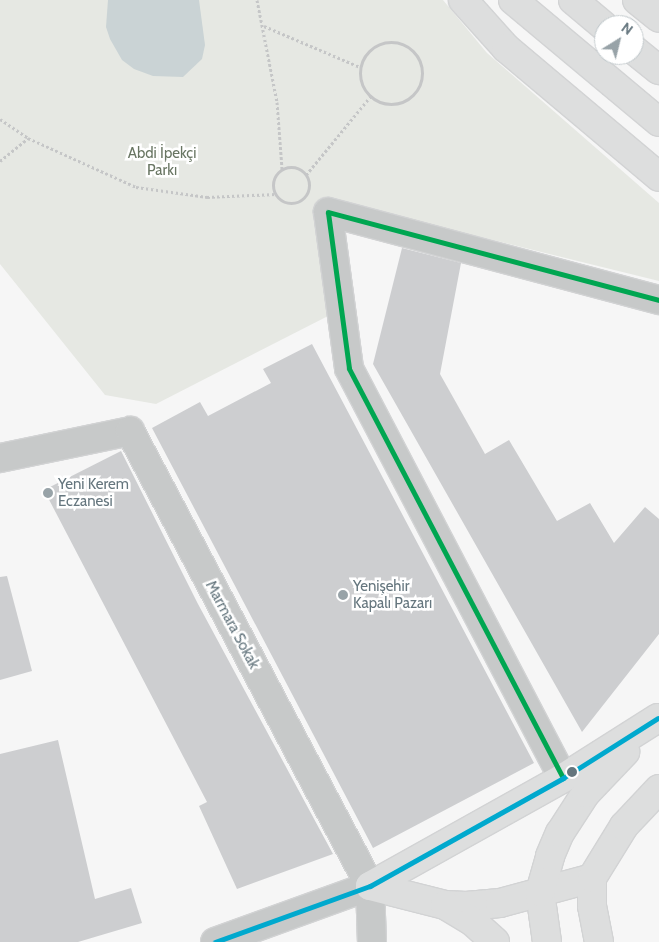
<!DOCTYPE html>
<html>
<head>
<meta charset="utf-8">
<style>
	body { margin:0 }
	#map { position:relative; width:659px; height:942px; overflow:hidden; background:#f6f6f6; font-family:Cabin,sans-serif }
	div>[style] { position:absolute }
	.green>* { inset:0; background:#e6e8e3 }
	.water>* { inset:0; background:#cad3d5 }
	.building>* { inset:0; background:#cdced0 }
	.path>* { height:3px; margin-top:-1.5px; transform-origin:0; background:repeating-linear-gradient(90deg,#c5c6c7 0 2.5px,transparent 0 5px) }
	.path>.ring { margin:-1.5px; padding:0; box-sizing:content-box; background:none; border:3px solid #c5c6c7; border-radius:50% }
	.roads { filter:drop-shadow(1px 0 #d2d3d4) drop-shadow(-1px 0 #d2d3d4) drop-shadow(0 1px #d2d3d4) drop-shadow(0 -1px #d2d3d4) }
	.minor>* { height:28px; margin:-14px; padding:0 14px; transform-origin:14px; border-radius:14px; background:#c7c9c9 }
	.major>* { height:28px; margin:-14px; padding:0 14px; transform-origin:14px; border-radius:14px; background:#dddede }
	.bus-1>* { height:5px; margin:-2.5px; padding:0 2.5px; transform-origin:2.5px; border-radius:2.5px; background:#00a651 }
	.bus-2>* { height:5px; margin:-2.5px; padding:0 2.5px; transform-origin:2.5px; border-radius:2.5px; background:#00a9ce }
	.dots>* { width:14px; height:14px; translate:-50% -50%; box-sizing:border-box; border:2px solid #fff; border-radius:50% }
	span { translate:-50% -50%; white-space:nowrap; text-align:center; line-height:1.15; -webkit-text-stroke:5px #fff; paint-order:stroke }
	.park-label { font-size:15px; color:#697663 }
	.poi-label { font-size:15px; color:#65767e }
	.left { translate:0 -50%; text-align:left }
	.street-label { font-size:15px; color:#65767e }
	.north { position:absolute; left:594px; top:15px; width:50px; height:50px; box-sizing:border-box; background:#fff; border:1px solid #c1c8cb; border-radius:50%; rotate:36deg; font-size:14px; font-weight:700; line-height:20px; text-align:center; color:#65767e }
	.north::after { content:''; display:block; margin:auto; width:18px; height:22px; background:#98a3a8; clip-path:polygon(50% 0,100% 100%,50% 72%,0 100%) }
</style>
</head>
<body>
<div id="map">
	<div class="green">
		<div style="clip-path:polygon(0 0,443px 0,487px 53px,659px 203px,659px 281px,326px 199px,330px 315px,156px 404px,105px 395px,0 264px)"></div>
	</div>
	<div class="water">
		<div style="clip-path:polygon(108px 0,199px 0,205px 45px,202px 59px,183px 77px,153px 76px,134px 69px,122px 60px,110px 39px,106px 27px)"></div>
	</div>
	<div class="building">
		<div style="clip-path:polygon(402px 248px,461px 263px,440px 374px,485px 454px,509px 440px,557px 521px,590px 503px,614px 543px,645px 507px,659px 519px,659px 634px,582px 732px,373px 364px)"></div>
		<div style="clip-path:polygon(312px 344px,534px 763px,373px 848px,152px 428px,200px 402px,208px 416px,271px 383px,263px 369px)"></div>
		<div style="clip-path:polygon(121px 451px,198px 604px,333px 854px,237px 889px,199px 806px,207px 802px,44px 490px)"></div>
		<div style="clip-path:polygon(7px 576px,32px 671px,0 680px,0 577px)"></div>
		<div style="clip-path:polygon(58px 740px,95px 899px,131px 888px,142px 923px,78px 942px,0 942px,0 754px)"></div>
	</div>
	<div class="path">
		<div style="left:257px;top:0;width:104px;rotate:78.9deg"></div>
		<div style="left:277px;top:102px;width:67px;rotate:85.7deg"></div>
		<div style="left:264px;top:26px;width:104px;rotate:23.1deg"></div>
		<div class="ring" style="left:360px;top:42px;width:59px;height:59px"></div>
		<div style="left:0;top:119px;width:34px;rotate:34deg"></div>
		<div style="left:28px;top:138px;width:119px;rotate:24.4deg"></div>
		<div style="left:136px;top:187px;width:72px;rotate:8deg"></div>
		<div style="left:207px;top:197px;width:69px;rotate:-2.5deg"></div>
		<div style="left:0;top:161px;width:36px;rotate:-39deg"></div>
		<div class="ring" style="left:273px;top:167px;width:33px;height:33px"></div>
		<div style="left:306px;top:175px;width:101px;rotate:-50.6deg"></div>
	</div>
	<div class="roads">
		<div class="minor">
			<div style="left:0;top:458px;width:133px;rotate:-11.7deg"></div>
			<div style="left:130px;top:431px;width:514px;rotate:62.19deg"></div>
			<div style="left:370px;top:886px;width:56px;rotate:88deg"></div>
			<div style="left:563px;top:778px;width:462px;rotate:-117.6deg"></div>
			<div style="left:349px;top:368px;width:157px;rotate:-97.7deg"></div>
			<div style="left:328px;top:212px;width:342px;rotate:14.9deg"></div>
			<div style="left:215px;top:942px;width:165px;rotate:-19.9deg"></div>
		</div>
		<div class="major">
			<div style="left:463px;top:0;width:64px;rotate:48.1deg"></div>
			<div style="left:506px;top:48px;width:200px;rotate:40.1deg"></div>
			<div style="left:513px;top:0;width:190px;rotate:39.9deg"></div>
			<div style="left:573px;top:0;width:40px;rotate:40deg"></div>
			<div style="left:637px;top:0;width:28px;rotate:39deg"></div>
			<div style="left:634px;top:50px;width:32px;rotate:39deg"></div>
			<div style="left:370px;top:886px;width:221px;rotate:-29.2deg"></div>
			<div style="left:563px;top:778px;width:112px;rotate:-32.3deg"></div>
			<div style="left:370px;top:886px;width:77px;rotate:14.2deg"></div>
			<div style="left:445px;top:905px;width:21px;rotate:3deg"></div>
			<div style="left:466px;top:906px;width:34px;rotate:-5deg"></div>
			<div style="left:500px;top:903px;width:95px;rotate:-15.2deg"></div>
			<div style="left:445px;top:905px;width:31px;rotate:31deg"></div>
			<div style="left:472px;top:921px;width:31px;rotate:42deg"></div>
			<div style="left:547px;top:942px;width:50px;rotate:-98deg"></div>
			<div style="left:540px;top:892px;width:37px;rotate:-74deg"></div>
			<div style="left:550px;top:856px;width:25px;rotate:-67deg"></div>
			<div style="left:560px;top:833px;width:48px;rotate:-57deg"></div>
			<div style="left:586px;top:793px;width:57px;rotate:-46.4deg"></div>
			<div style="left:599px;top:942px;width:37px;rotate:-101deg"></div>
			<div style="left:592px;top:906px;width:28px;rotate:-90deg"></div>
			<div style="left:592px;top:878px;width:61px;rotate:-58.4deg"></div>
			<div style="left:624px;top:826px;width:51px;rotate:-46.6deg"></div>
		</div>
	</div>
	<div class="bus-1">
		<div style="left:563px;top:778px;width:462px;rotate:-117.6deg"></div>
		<div style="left:349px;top:368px;width:157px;rotate:-97.7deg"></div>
		<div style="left:328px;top:212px;width:342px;rotate:14.9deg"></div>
	</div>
	<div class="bus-2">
		<div style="left:215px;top:942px;width:165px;rotate:-19.9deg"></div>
		<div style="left:370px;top:886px;width:221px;rotate:-29.2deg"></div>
		<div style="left:563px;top:778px;width:112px;rotate:-32.3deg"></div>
	</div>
	<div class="dots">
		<div style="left:48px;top:493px;background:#98a3a8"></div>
		<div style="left:343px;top:595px;background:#98a3a8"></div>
		<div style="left:572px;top:772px;background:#65767e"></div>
	</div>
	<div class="park-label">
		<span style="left:162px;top:162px">Abdi İpekçi<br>Parkı</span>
	</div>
	<div class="poi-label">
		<span class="left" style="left:58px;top:493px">Yeni Kerem<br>Eczanesi</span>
		<span class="left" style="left:353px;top:595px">Yenişehir<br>Kapalı Pazarı</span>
	</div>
	<div class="street-label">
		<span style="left:232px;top:625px;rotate:62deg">Marmara Sokak</span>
	</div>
	<div class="north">N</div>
</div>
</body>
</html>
